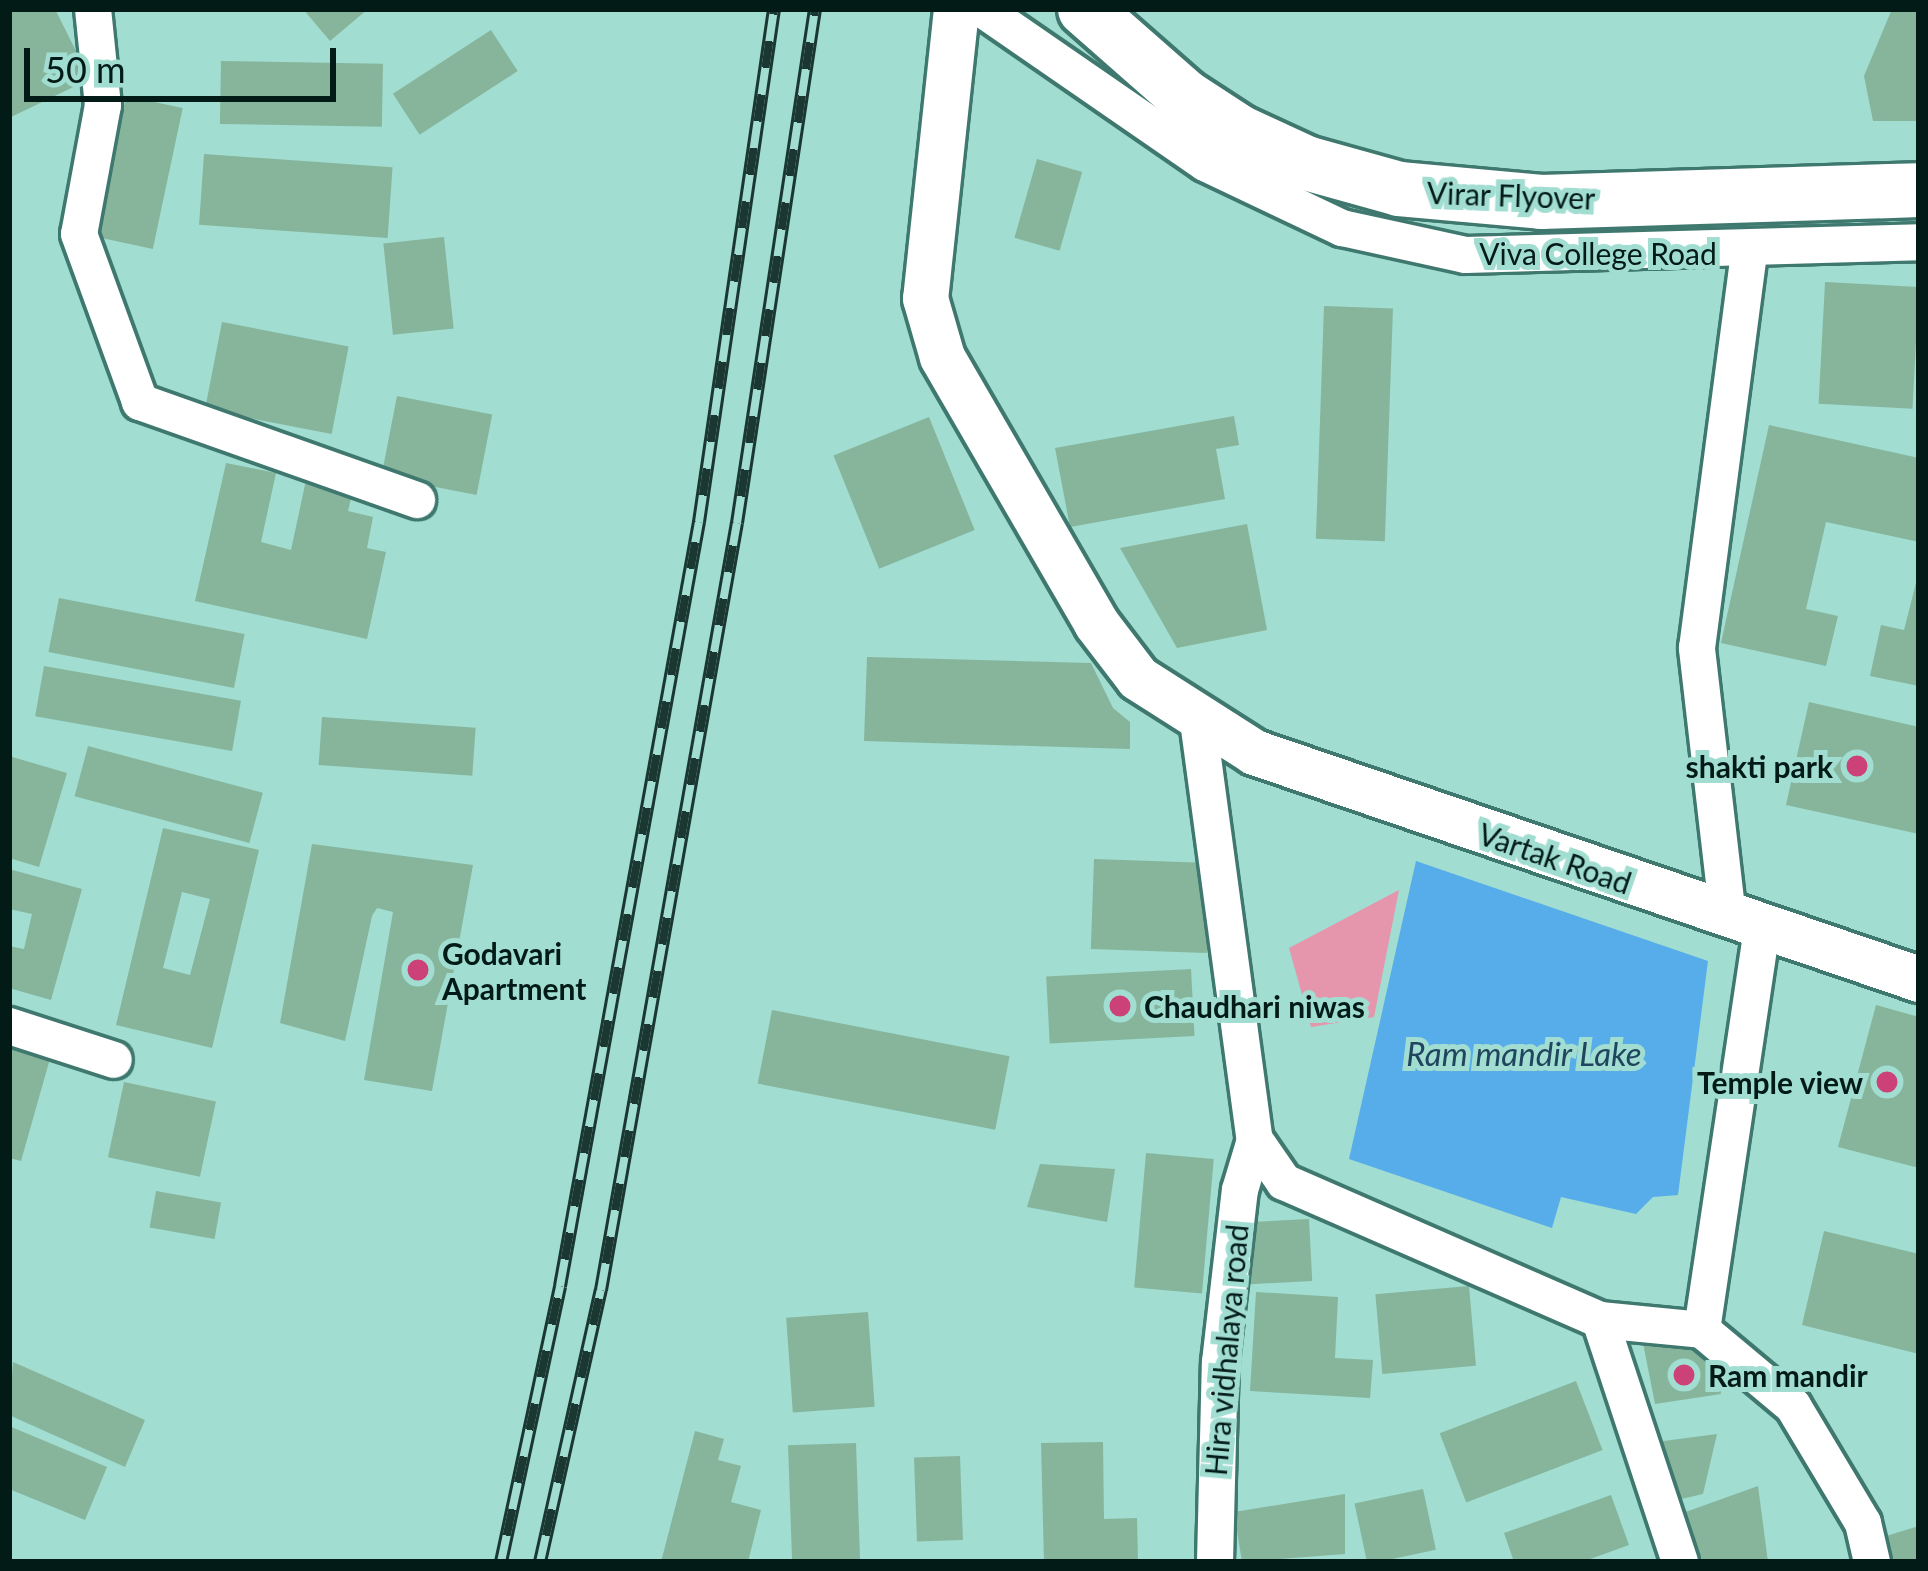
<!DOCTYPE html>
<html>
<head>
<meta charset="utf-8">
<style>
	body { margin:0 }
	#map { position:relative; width:1928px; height:1571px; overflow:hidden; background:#a1ddd1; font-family:Lato,sans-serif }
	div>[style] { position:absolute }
	.green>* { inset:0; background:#e595ac }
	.water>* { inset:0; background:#56ade9 }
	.building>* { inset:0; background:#86b59c; transform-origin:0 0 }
	.roads { filter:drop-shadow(3px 0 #3f786e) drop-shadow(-3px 0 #3f786e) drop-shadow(0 3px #3f786e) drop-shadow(0 -3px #3f786e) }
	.minor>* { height:36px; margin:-18px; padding:0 18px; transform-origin:18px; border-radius:18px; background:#fff }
	.tertiary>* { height:45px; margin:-22.5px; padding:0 22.5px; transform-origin:22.5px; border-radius:22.5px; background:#fff }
	.secondary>* { height:54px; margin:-27px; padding:0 27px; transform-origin:27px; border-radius:27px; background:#fff }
	.rail>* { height:14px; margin-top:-7px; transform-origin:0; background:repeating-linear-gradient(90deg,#a1ddd1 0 27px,#1a3732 0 54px); box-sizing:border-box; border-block:3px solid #1a3732 }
	.dots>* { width:33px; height:33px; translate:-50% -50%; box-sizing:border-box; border:6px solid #a1ddd1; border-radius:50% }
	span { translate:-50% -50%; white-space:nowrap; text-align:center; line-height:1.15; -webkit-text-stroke:10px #a1ddd1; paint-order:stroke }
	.street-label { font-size:30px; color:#031b17 }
	.poi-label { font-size:30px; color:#031b17; font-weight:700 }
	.right { translate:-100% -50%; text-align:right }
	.left { translate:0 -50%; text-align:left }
	.water-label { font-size:33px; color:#21455e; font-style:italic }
	.frame { position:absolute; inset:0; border:12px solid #031b17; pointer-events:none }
	.scale { position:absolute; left:24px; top:48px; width:312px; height:54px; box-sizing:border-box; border:6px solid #031b17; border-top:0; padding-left:15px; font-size:36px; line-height:42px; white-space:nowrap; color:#031b17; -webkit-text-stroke:9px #a1ddd1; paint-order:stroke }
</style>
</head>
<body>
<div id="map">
	<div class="green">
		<div style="clip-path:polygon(1399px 890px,1374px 1017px,1311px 1027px,1289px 948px)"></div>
	</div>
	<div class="water">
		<div style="clip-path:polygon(1416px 861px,1708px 961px,1678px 1195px,1653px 1197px,1636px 1214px,1561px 1197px,1552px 1228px,1349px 1159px)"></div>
	</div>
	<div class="building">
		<div style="clip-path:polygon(9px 9px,55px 9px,90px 79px,9px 118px)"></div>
		<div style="clip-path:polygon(303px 9px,368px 9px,330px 41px)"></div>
		<div style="clip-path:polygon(1892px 9px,1919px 9px,1919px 121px,1873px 121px,1864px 76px)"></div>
		<div style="left:491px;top:30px;width:49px;height:117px;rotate:57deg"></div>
		<div style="left:221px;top:61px;width:162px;height:63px;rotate:1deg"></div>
		<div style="left:126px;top:96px;width:58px;height:144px;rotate:12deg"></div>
		<div style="left:204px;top:154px;width:189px;height:71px;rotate:4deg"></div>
		<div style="left:1037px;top:159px;width:47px;height:82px;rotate:16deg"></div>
		<div style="left:444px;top:237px;width:92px;height:61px;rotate:84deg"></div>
		<div style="left:1825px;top:282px;width:94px;height:122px;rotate:3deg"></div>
		<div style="left:1324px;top:306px;width:69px;height:233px;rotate:2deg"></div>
		<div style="left:222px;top:322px;width:129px;height:89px;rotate:11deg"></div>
		<div style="left:397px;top:396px;width:97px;height:82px;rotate:11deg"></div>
		<div style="clip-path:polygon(1234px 416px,1239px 445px,1216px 449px,1225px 499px,1070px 527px,1055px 448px)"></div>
		<div style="left:929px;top:417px;width:122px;height:103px;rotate:68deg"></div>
		<div style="clip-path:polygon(1769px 425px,1919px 458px,1919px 542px,1826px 522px,1806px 609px,1838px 616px,1826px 666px,1721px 643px)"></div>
		<div style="clip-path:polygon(226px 463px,276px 473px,261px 542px,291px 550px,306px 480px,353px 491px,348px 511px,373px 517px,367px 548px,386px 552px,367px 639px,195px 601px)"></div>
		<div style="clip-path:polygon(1247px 524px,1267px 630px,1177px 648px,1120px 548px)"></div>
		<div style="clip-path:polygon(1919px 571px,1919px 686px,1870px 676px,1881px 625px,1904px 630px)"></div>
		<div style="left:59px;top:598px;width:189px;height:55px;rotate:11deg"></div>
		<div style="clip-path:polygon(867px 657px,1091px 663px,1113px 708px,1130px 722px,1130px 749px,864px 741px)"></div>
		<div style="left:44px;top:666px;width:200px;height:51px;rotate:10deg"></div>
		<div style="clip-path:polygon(1809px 702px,1919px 727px,1919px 834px,1786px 805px)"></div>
		<div style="left:322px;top:717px;width:154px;height:48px;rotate:4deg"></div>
		<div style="left:88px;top:746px;width:181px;height:52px;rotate:15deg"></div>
		<div style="clip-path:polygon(9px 756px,67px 773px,39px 867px,9px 858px)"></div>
		<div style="clip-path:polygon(evenodd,163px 828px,259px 850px,212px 1048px,116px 1025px,163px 828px,182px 892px,210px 899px,190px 975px,163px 968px,182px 892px)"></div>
		<div style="clip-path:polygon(312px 844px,473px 865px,432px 1091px,364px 1080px,393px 912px,377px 908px,372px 916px,345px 1041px,280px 1023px)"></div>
		<div style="left:1094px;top:859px;width:116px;height:90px;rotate:2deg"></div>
		<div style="clip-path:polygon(9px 869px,82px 889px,51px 1000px,9px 988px,9px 946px,24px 949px,32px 914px,9px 909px)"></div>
		<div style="left:1191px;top:969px;width:67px;height:145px;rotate:87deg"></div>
		<div style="clip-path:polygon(1876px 1005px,1919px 1017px,1919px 1168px,1838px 1147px)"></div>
		<div style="left:772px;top:1010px;width:242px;height:75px;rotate:11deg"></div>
		<div style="clip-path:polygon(9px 1043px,51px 1055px,21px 1161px,9px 1158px)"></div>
		<div style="left:124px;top:1082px;width:94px;height:77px;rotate:12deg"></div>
		<div style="left:1146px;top:1153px;width:68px;height:135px;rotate:5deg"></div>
		<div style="clip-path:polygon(1040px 1164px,1115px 1169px,1107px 1222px,1027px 1207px)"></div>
		<div style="left:156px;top:1191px;width:66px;height:37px;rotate:10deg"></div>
		<div style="left:1309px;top:1219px;width:62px;height:67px;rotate:87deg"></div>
		<div style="clip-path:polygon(1824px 1231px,1919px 1254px,1919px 1354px,1802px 1325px)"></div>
		<div style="left:1469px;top:1286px;width:80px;height:94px;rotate:85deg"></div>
		<div style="clip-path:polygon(1256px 1292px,1338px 1297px,1335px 1358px,1373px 1360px,1370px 1398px,1250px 1391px)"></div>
		<div style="left:868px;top:1312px;width:95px;height:82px;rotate:86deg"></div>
		<div style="clip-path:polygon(1681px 1341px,1716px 1355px,1721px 1394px,1655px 1404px,1643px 1343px)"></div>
		<div style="clip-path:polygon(13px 1362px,145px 1420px,125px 1467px,9px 1415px)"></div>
		<div style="left:1576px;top:1381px;width:74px;height:146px;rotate:69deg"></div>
		<div style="clip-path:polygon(9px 1426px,107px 1467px,85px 1520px,9px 1489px)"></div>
		<div style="clip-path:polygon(695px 1431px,724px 1439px,718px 1460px,741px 1466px,731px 1502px,761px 1510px,748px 1562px,661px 1562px)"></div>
		<div style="clip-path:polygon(1717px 1434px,1703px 1494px,1677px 1500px,1656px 1442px)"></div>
		<div style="clip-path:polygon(1103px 1442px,1104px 1519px,1137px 1518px,1138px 1562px,1044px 1562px,1041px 1443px)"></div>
		<div style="left:856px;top:1443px;width:119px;height:68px;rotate:88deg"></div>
		<div style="left:960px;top:1456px;width:84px;height:46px;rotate:88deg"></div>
		<div style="clip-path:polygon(1758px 1486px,1768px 1562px,1698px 1562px,1680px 1514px)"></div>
		<div style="left:1423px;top:1489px;width:62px;height:70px;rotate:78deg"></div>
		<div style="clip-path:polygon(1345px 1494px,1345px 1554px,1242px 1562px,1234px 1512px)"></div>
		<div style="clip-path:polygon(1611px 1495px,1629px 1545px,1582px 1562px,1514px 1562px,1504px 1533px)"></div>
		<div style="clip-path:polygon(1919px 1526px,1919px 1562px,1883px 1562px,1876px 1539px)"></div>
	</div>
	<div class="roads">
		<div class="minor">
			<div style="left:93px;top:9px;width:97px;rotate:84.1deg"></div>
			<div style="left:103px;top:105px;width:131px;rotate:100.5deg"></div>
			<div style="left:79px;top:234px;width:179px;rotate:70deg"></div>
			<div style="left:140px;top:402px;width:294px;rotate:19.5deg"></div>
			<div style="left:982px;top:9px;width:271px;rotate:34.6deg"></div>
			<div style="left:1205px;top:163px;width:152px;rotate:25.4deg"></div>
			<div style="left:1342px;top:228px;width:127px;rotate:12.3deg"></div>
			<div style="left:1466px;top:255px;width:453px;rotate:-1.6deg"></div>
			<div style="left:1198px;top:721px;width:423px;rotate:82.3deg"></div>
			<div style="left:1255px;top:1140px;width:51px;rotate:55.4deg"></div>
			<div style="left:1284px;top:1182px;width:345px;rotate:23.6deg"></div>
			<div style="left:1600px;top:1320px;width:102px;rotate:5.6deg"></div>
			<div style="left:1702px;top:1330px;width:119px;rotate:39.9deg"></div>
			<div style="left:1793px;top:1406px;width:136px;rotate:59.1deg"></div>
			<div style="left:1863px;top:1523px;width:40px;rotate:77deg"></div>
			<div style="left:1728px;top:917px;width:271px;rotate:-96.6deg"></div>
			<div style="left:1697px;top:648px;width:399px;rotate:-82.5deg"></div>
			<div style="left:9px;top:1026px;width:110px;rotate:17.9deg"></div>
			<div style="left:1600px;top:1320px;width:255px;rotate:71.7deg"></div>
			<div style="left:1702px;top:1330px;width:406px;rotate:-81.5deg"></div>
			<div style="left:1215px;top:1562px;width:200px;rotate:-88.6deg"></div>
			<div style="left:1220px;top:1362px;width:173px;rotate:-83.4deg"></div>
			<div style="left:1240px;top:1190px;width:52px;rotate:-73.3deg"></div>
		</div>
		<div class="tertiary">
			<div style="left:956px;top:9px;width:291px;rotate:96.1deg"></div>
			<div style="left:925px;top:298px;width:61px;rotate:73.9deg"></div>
			<div style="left:942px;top:357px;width:307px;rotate:59.9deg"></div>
			<div style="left:1096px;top:623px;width:69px;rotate:52.6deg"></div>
			<div style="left:1138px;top:678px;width:138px;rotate:32.5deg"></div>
			<div style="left:1254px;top:752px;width:703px;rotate:18.85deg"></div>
		</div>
		<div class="secondary">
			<div style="left:1085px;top:9px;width:132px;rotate:41.3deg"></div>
			<div style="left:1184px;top:96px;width:66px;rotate:33.2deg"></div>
			<div style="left:1239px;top:132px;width:74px;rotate:24.8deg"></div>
			<div style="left:1306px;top:163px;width:97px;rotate:15.6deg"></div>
			<div style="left:1399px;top:189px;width:143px;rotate:5.2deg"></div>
			<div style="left:1541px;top:202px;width:378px;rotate:-1.8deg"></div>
		</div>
	</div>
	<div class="rail">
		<div style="left:501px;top:1562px;width:282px;rotate:-77.9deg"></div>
		<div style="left:560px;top:1286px;width:777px;rotate:-79.69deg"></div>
		<div style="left:699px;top:522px;width:518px;rotate:-81.68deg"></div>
		<div style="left:540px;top:1562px;width:279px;rotate:-77.4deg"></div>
		<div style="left:601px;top:1290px;width:779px;rotate:-79.95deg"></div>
		<div style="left:737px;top:523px;width:520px;rotate:-81.37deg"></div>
	</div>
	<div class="dots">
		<div style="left:1857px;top:766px;background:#cc4177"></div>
		<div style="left:418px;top:970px;background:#cc4177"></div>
		<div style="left:1120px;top:1006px;background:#cc4177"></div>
		<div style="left:1887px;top:1082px;background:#cc4177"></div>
		<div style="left:1684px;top:1375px;background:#cc4177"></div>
	</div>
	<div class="street-label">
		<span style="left:1511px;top:195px;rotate:2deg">Virar Flyover</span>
		<span style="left:1598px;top:253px">Viva College Road</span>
		<span style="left:1555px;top:858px;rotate:19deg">Vartak Road</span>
		<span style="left:1226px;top:1350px;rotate:-85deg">Hira vidhalaya road</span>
	</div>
	<div class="poi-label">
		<span class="right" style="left:1833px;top:766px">shakti park</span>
		<span class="left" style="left:442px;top:970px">Godavari<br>Apartment</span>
		<span class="left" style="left:1144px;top:1006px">Chaudhari niwas</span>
		<span class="right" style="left:1863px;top:1082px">Temple view</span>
		<span class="left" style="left:1708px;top:1375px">Ram mandir</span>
	</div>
	<div class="water-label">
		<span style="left:1524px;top:1054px">Ram mandir Lake</span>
	</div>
	<div class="frame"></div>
	<div class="scale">50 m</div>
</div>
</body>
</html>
